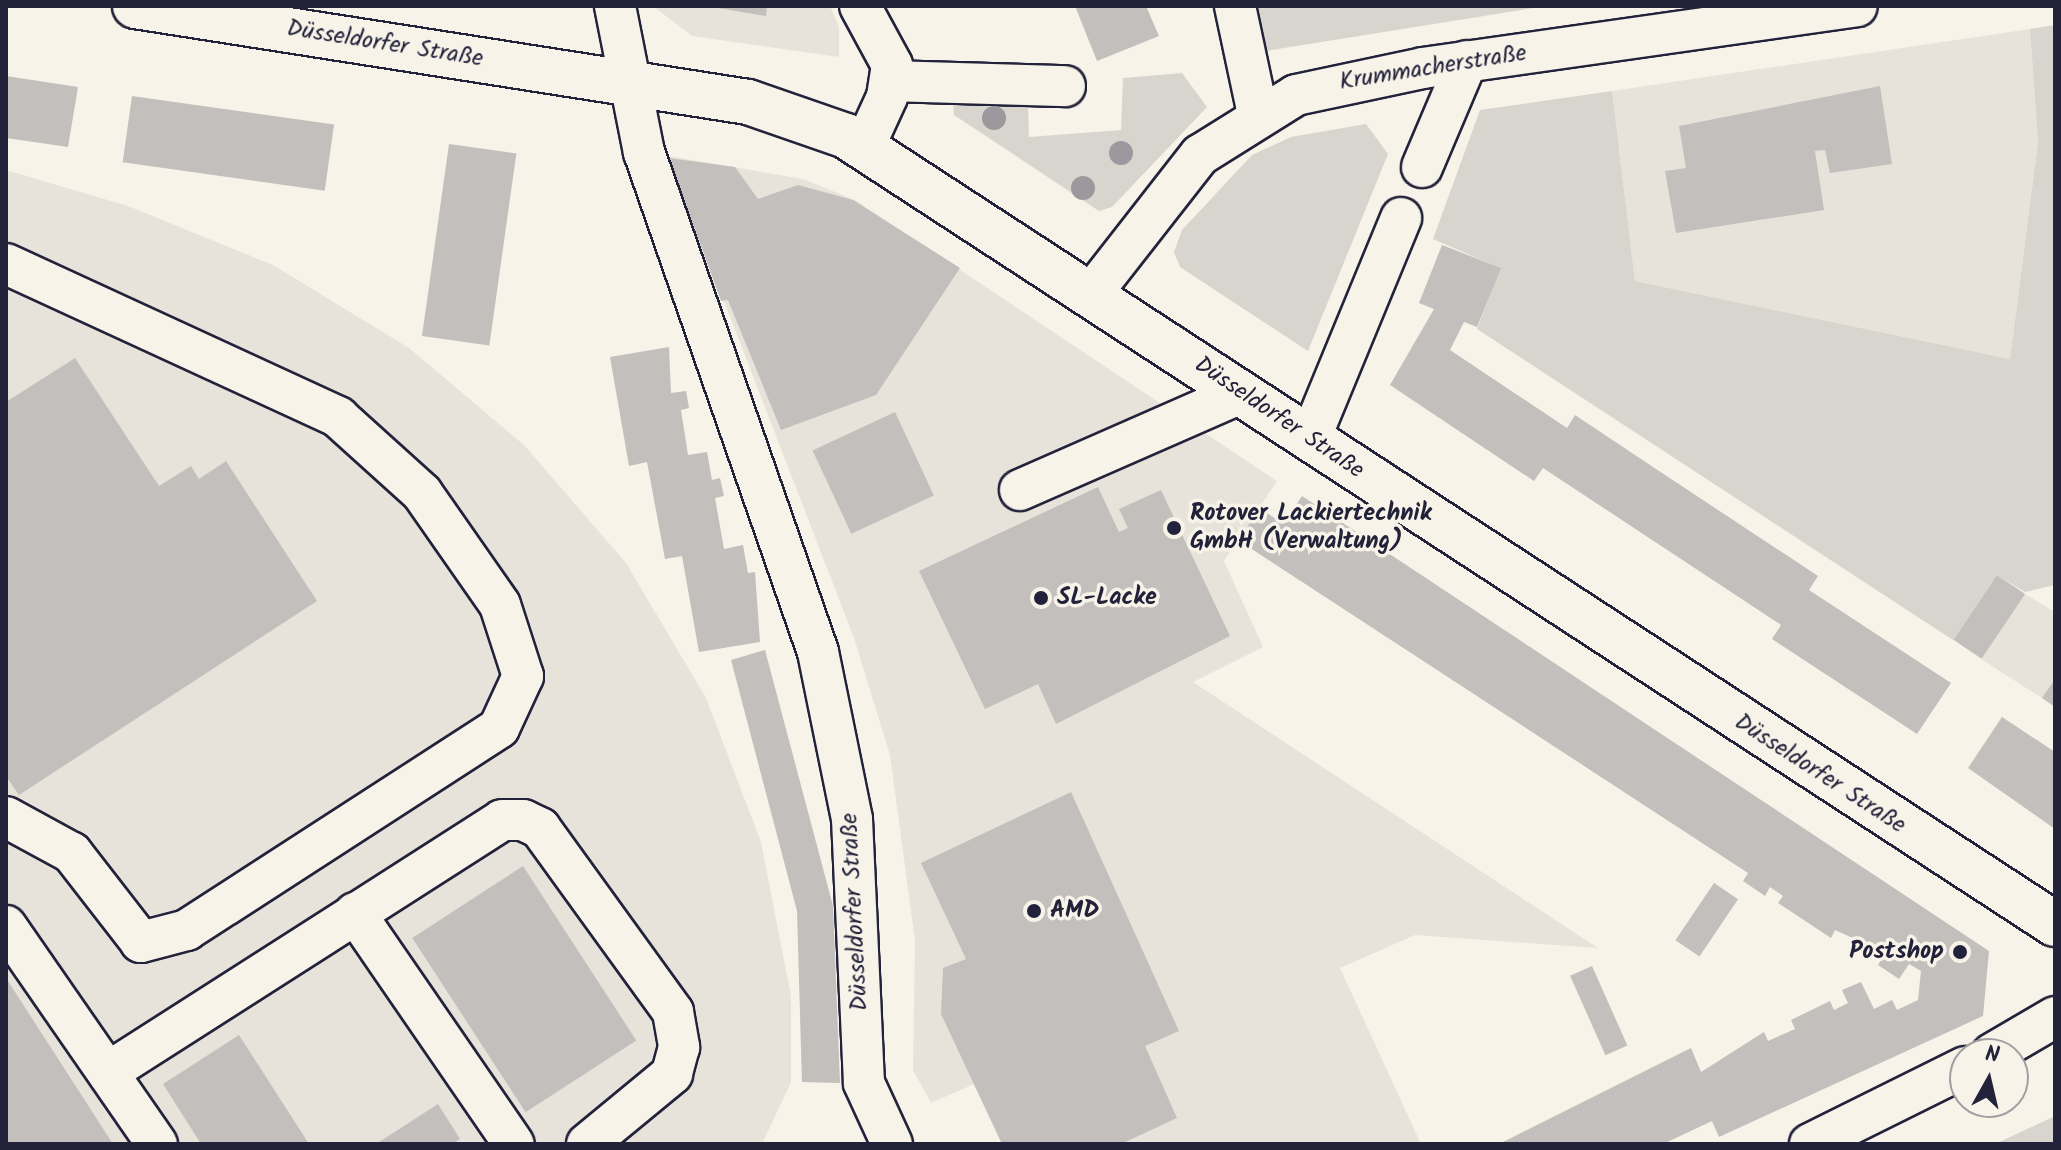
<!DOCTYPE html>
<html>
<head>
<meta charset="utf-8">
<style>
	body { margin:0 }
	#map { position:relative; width:2061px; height:1150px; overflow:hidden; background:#f7f3e8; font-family:Kalam,sans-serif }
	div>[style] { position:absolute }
	.built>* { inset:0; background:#e7e3db }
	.green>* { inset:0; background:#d8d5cf }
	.building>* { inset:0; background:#c2bfbd; transform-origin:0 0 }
	.roads { filter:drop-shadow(2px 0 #22223b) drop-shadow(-2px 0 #22223b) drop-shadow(0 2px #22223b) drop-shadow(0 -2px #22223b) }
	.minor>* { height:40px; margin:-20px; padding:0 20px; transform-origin:20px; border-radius:20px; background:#f7f3e8 }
	.major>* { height:44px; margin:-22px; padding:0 22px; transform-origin:22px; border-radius:22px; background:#f7f3e8 }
	.trees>* { width:24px; height:24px; margin:-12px; border-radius:50%; background:#9b999d }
	.dots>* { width:22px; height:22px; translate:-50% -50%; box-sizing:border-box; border:4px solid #f7f3e8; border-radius:50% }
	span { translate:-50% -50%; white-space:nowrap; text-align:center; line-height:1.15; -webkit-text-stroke:7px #f7f3e8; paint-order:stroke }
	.street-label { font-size:24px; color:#22223b }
	.poi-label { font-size:24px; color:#22223b; font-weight:700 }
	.left { translate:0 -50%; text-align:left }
	.right { translate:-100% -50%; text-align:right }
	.frame { position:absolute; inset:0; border:8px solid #22223b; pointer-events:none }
	.north { position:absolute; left:1949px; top:1038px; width:80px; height:80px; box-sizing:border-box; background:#f7f3e8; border:2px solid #a29fa3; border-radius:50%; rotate:8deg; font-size:22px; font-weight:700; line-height:32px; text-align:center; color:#22223b }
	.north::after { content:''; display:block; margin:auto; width:28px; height:36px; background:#22223b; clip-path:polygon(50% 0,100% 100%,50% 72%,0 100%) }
</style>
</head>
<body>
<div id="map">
	<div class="built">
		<div style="clip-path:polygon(653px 6px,830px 6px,839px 27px,839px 57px,692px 36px)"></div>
		<div style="clip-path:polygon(2030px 29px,2038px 142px,2010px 359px,1635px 281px,1612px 91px)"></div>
		<div style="clip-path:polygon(668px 156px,803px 179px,855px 200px,1277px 481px,1224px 561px,1263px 647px,1193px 682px,1598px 948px,1415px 935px,1340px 968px,1421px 1144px,1002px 1144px,974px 1084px,931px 1103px,913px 1070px,915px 941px,890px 755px,854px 638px)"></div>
		<div style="clip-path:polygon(6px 170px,128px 206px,273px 265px,409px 348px,524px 445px,626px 563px,706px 698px,761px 842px,791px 996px,791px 1082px,762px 1144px,6px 1144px)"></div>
		<div style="clip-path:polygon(2025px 594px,2055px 612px,2055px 679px,2042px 698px,1981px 659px)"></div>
	</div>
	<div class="green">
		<div style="clip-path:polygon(1247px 6px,1546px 6px,1253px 53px)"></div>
		<div style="clip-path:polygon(2055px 25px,2055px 585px,2025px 592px,1997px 575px,1953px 640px,1477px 329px,1500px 268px,1433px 239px,1480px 110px,1612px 91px,1635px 281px,2010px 359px,2038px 142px,2030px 29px)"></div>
		<div style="clip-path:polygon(1182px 73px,1207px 107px,1112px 207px,1099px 211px,954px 115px,953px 102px,1028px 105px,1029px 137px,1121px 130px,1123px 78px)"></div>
		<div style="clip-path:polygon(1366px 124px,1388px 154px,1308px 351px,1180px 267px,1174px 252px,1182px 230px,1252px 155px,1291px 137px)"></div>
		<div style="clip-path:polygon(2055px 1116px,2055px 1144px,1995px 1144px)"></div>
	</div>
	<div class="building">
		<div style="clip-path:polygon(706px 6px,767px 6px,766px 16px)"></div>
		<div style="clip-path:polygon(1075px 6px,1146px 6px,1159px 36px,1097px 61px)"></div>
		<div style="clip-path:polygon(6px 76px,78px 87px,68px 147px,6px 138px)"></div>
		<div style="clip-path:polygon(1880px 86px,1892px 164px,1830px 173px,1825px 150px,1815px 151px,1824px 210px,1676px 233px,1665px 171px,1686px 168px,1679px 126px)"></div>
		<div style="left:132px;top:96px;width:204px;height:67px;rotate:8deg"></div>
		<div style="left:449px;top:144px;width:68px;height:194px;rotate:8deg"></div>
		<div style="clip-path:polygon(669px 158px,735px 167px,758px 199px,798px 185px,853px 200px,960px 268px,876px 395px,781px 430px,728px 300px,721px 301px)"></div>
		<div style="clip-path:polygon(1442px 245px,1501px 268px,1477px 327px,1464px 322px,1450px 350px,1567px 428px,1575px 415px,1656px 469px,1818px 576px,1809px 590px,1951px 683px,1917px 734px,1772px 639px,1781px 625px,1543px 468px,1534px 481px,1390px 385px,1434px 309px,1419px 303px)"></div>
		<div style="clip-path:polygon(669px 347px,671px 393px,686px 391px,689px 408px,681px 410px,688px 455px,707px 452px,712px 480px,720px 478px,724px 496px,715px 498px,724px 549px,743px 545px,748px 573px,755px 572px,760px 642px,699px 652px,682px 556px,665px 559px,647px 462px,629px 466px,610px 357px)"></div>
		<div style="clip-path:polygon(75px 358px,159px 486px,191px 466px,199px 479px,226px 461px,317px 601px,19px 795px,6px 776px,6px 402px)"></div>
		<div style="left:895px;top:412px;width:92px;height:91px;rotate:65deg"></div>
		<div style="clip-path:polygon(1098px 487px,1119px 532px,1128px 528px,1119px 509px,1161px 490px,1230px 636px,1056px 724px,1038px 684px,985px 709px,919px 571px)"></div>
		<div style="clip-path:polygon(1302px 496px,1989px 951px,1983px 1016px,1719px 1137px,1712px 1121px,1663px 1144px,1499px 1144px,1691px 1048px,1701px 1072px,1764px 1032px,1768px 1041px,1795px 1029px,1791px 1020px,1830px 1001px,1834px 1010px,1848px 1003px,1842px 990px,1861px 982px,1874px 1009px,1892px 1000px,1897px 1010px,1918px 1000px,1921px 971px,1909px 964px,1899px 979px,1878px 965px,1884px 955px,1866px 944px,1835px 930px,1831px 938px,1778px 903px,1783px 896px,1770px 887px,1765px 896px,1743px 881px,1748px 873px,1238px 540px,1260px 508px,1283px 524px)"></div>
		<div style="left:1997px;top:575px;width:34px;height:78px;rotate:34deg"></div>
		<div style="clip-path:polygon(765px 650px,833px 906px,840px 1083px,802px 1082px,797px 911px,731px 660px)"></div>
		<div style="clip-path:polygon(2055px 679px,2055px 707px,2042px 698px)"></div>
		<div style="clip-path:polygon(2002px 717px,2055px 752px,2055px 829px,1968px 768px)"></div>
		<div style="clip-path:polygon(1071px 792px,1179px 1031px,1145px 1046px,1177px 1118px,1121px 1144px,1002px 1144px,941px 1014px,943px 968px,966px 959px,921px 863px)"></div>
		<div style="left:523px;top:866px;width:208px;height:132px;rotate:57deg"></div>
		<div style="left:1714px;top:883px;width:29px;height:69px;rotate:34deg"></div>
		<div style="left:1592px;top:966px;width:87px;height:24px;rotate:66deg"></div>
		<div style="clip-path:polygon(6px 978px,113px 1144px,6px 1144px)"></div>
		<div style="clip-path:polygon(239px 1035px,309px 1144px,201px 1144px,163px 1084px)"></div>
		<div style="clip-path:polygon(438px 1104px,460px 1139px,452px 1144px,376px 1144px)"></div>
	</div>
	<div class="roads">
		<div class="minor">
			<div style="left:615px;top:6px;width:149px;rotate:78.8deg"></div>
			<div style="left:644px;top:152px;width:529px;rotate:70.81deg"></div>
			<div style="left:818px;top:652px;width:170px;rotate:78.5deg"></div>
			<div style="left:852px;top:819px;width:264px;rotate:87.4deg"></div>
			<div style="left:864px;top:1083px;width:67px;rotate:65.3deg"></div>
			<div style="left:860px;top:6px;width:67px;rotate:61.5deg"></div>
			<div style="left:892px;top:65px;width:32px;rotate:99deg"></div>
			<div style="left:887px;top:97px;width:53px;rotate:114.6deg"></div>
			<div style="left:1235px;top:6px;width:110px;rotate:78deg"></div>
			<div style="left:892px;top:81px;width:173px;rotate:1.7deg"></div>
			<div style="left:1422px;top:167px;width:115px;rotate:-67deg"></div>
			<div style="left:6px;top:264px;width:366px;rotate:24.7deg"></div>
			<div style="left:338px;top:417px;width:113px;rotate:42.1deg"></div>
			<div style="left:422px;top:493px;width:136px;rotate:55.1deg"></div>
			<div style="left:500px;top:605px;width:75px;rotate:72.1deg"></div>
			<div style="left:523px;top:676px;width:57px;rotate:114.8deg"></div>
			<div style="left:499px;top:728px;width:372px;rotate:147.1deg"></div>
			<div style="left:187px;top:930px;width:48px;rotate:165.4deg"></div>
			<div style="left:141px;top:942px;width:113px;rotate:-127.8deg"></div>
			<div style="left:72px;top:853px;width:75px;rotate:-151.4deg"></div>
			<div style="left:1092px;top:293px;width:175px;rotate:-52deg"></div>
			<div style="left:1200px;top:155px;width:113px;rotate:-32deg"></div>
			<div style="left:1296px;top:95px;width:130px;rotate:-12deg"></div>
			<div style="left:1423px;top:68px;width:438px;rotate:-8.1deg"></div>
			<div style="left:1310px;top:439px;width:239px;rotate:-67.6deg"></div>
			<div style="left:1020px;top:490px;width:241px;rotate:-23.7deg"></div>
			<div style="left:355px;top:913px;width:280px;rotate:55.5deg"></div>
			<div style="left:6px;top:926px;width:265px;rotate:55.3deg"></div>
			<div style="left:1992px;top:1054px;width:73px;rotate:-30.4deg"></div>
			<div style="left:110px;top:1071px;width:465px;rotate:-32.6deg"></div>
			<div style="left:502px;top:820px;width:21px"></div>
			<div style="left:523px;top:820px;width:19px;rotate:25deg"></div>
			<div style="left:540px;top:828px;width:227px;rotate:54.1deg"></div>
			<div style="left:673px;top:1012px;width:36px;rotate:80deg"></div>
			<div style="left:679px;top:1047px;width:28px;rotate:105deg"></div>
			<div style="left:672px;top:1074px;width:110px;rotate:140.5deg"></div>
			<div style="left:1810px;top:1144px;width:173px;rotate:-26.4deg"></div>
		</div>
		<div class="major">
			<div style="left:135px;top:6px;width:620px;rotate:8.9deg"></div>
			<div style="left:748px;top:102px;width:104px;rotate:19.1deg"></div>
			<div style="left:846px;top:136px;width:1443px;rotate:33.1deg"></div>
		</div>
	</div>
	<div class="trees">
		<div style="left:994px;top:118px"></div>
		<div style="left:1121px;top:153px"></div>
		<div style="left:1083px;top:188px"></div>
	</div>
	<div class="dots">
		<div style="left:1174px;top:528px;background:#22223b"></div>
		<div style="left:1041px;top:598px;background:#22223b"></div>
		<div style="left:1034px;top:911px;background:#22223b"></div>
		<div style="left:1960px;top:952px;background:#22223b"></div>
	</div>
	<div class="street-label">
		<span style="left:385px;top:44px;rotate:9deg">Düsseldorfer Straße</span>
		<span style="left:1433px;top:68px;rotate:-9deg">Krummacherstraße</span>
		<span style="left:1279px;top:418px;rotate:34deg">Düsseldorfer Straße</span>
		<span style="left:1820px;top:774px;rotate:33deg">Düsseldorfer Straße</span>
		<span style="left:855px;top:912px;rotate:-93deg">Düsseldorfer Straße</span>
	</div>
	<div class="poi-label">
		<span class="left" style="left:1190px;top:528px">Rotover Lackiertechnik<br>GmbH (Verwaltung)</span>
		<span class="left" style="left:1057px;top:598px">SL-Lacke</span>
		<span class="left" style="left:1050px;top:911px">AMD</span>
		<span class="right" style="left:1944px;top:952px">Postshop</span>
	</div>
	<div class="frame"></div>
	<div class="north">N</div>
</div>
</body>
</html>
